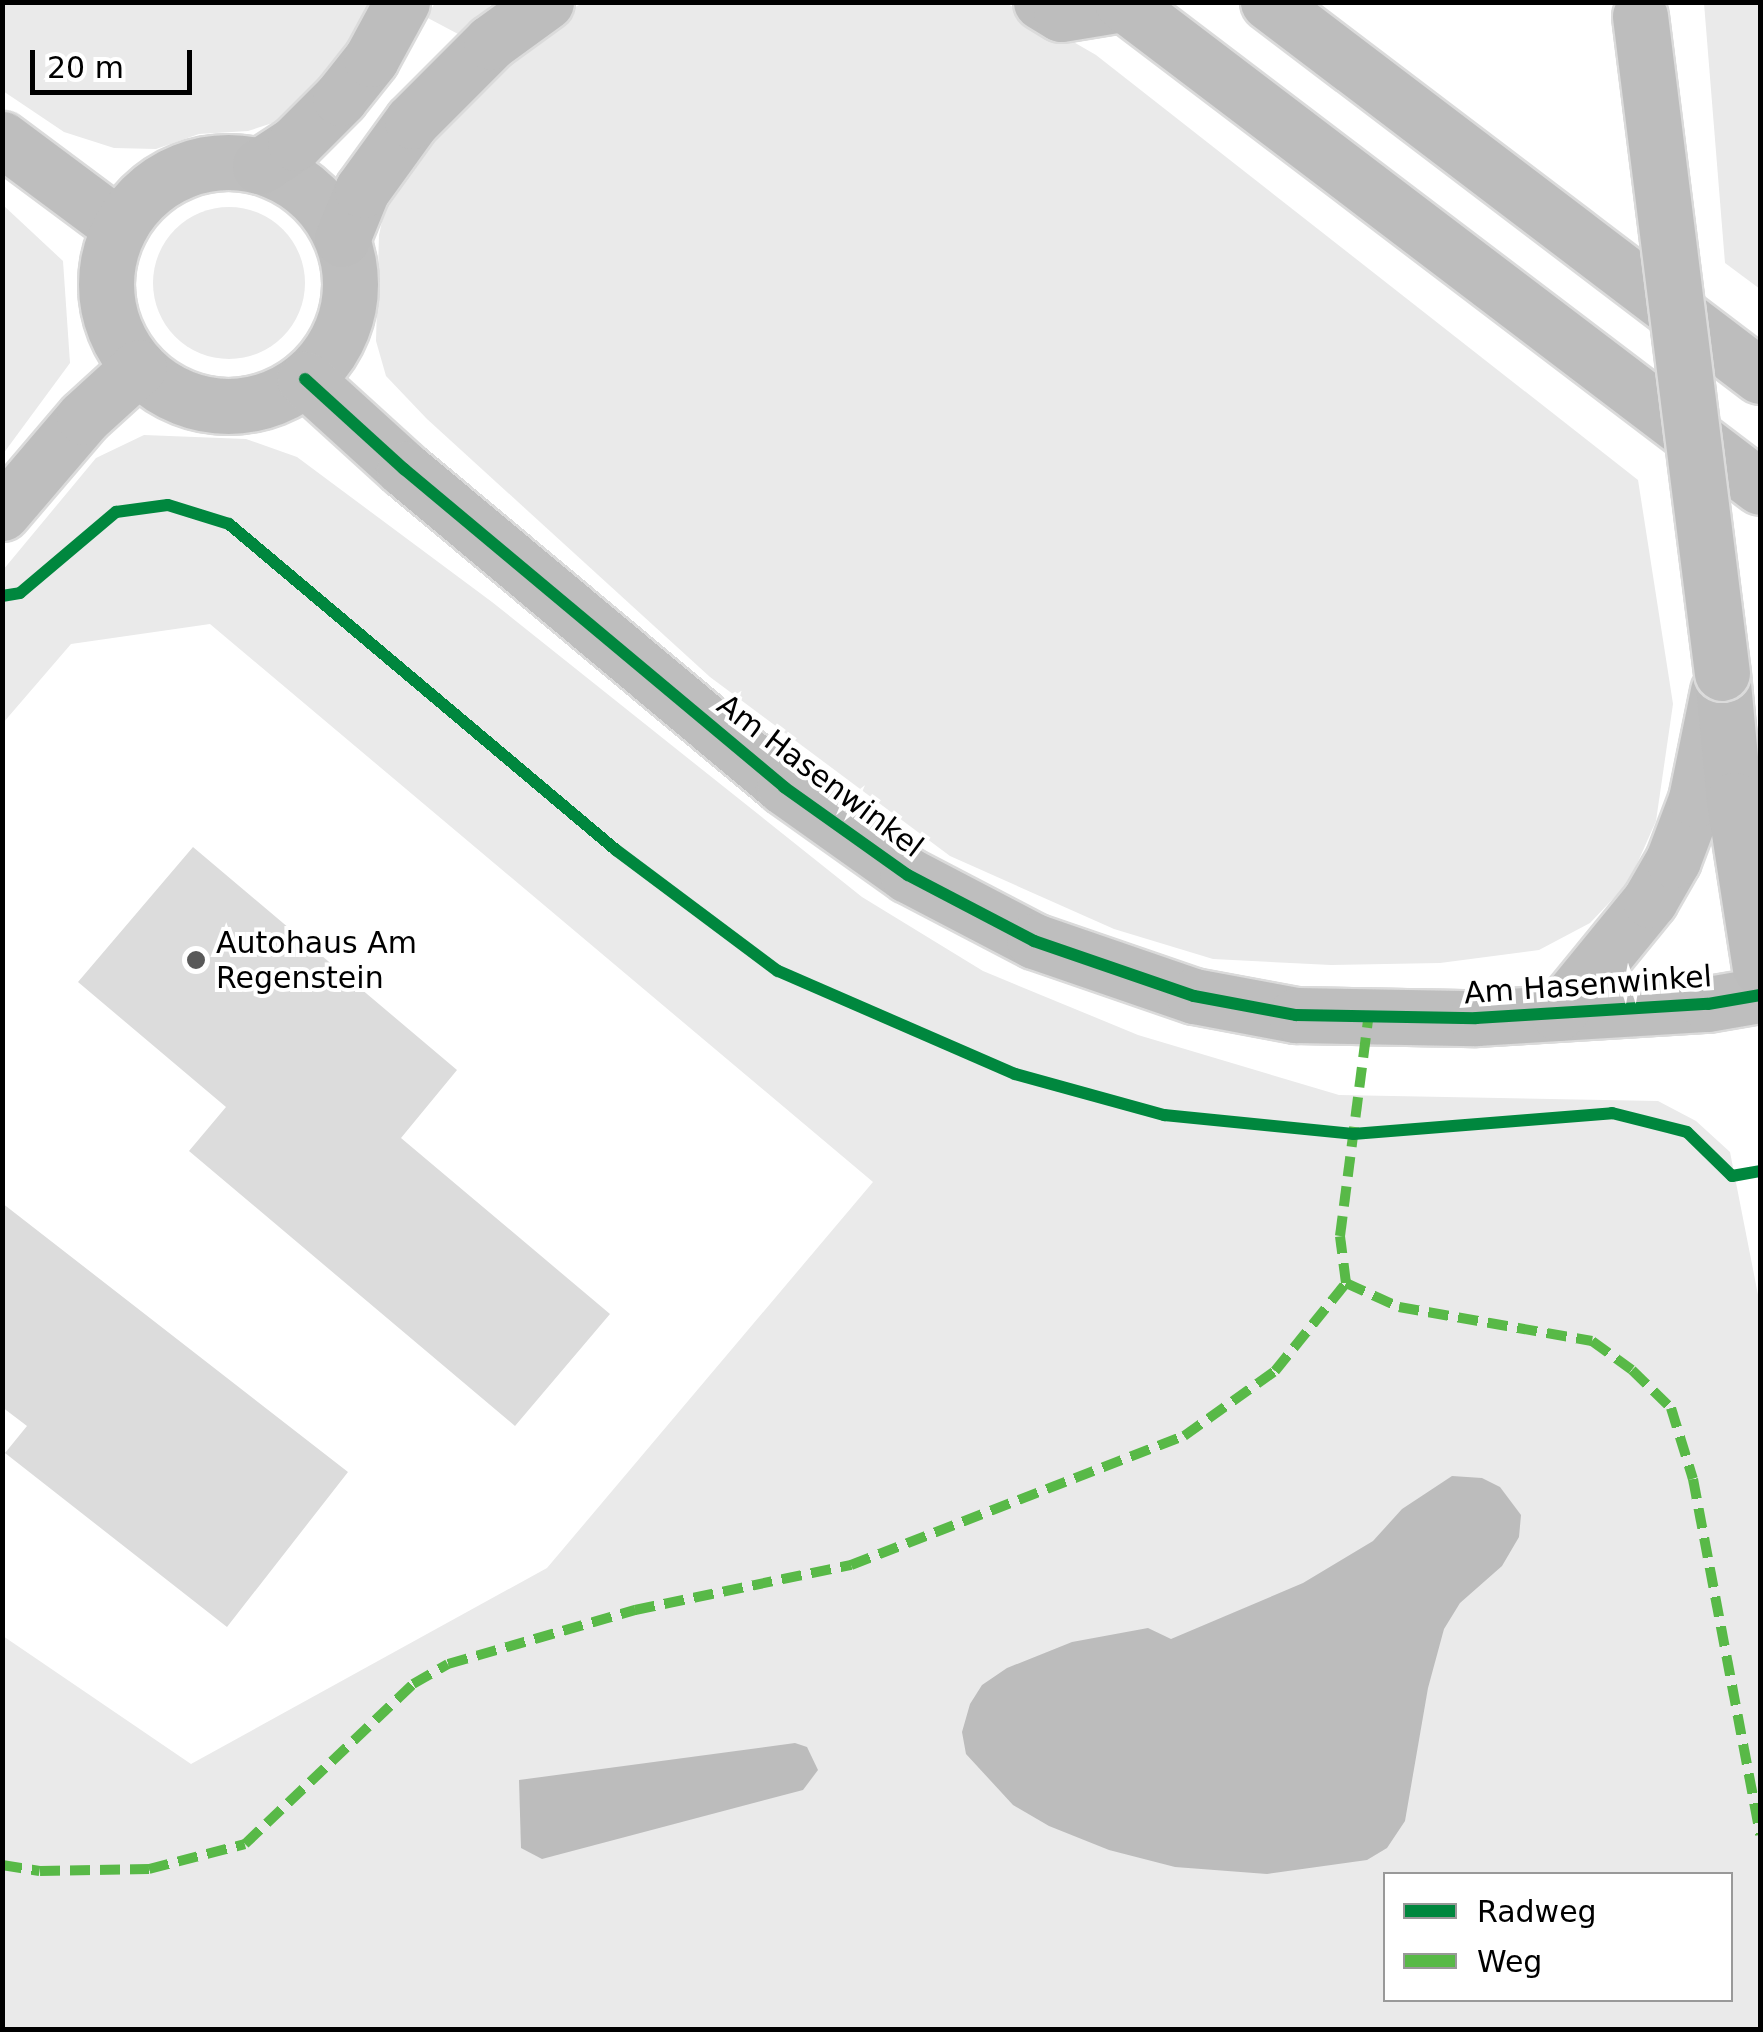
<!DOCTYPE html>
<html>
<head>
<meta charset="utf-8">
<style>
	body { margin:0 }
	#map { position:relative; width:1763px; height:2032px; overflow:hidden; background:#fff; font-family:"DejaVu Sans",sans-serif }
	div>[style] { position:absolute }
	.green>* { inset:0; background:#eaeaea }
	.round { border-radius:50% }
	.water>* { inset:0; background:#bcbcbc }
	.building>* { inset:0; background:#dcdcdc }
	.roads { filter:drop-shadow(2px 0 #dbdbdb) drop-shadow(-2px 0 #dbdbdb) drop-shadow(0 2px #dbdbdb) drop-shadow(0 -2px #dbdbdb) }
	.minor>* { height:55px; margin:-27.5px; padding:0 27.5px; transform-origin:27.5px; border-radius:27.5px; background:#bebebe }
	.minor>.ring { margin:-27.5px; padding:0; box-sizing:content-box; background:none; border:55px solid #bebebe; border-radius:50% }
	.major>* { height:55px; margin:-27.5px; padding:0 27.5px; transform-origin:27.5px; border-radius:27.5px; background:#bdbdbd }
	.highway>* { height:55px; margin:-27.5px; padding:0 27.5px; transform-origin:27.5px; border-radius:27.5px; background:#bdbdbd }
	.bridges { filter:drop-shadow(2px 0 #dbdbdb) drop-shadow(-2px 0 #dbdbdb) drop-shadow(0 2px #dbdbdb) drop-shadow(0 -2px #dbdbdb) }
	.major-bridge>* { height:55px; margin:-27.5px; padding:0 27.5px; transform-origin:27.5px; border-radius:27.5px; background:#bdbdbd }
	.quiet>* { height:10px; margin-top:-5px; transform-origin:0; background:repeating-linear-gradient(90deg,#58b947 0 20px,transparent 0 30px) }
	.cycleway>* { height:12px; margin:-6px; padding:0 6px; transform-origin:6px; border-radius:6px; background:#00873e }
	.dots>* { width:28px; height:28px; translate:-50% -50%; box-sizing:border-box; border:5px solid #fff; border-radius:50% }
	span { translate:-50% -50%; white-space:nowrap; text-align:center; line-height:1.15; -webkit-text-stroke:8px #fff; paint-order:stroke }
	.street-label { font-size:30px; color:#000 }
	.poi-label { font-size:30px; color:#000 }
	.left { translate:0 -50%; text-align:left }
	.frame { position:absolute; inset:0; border:5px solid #000; pointer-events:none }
	.legend { position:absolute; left:1383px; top:1872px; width:350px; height:130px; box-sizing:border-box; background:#fff; border:2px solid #999; margin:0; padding:12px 18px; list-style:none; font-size:30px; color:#000 }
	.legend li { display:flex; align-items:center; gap:20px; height:50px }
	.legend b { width:50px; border:2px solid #999 }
	.scale { position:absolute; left:30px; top:50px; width:162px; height:45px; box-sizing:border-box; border:5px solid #000; border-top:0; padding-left:12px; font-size:30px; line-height:35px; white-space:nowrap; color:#000; -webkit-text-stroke:8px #fff; paint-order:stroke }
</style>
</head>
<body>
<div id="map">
	<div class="green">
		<div style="clip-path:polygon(586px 2px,1006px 3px,1096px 55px,1638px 480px,1673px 704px,1656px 821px,1629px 882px,1590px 923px,1539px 950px,1440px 963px,1331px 965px,1213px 959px,1114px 929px,950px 856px,710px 677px,427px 419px,386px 376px,376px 341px,379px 235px,386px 203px,429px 142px,497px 71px,564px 12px)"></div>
		<div style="clip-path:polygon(2px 3px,371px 3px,329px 77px,294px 116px,248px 131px,199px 134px,156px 149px,114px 148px,64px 132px,3px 91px)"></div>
		<div style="clip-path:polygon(435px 3px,493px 3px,460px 35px,426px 17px)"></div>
		<div style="clip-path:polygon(1704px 3px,1760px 3px,1760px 289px,1725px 263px)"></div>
		<div style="clip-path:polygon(3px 205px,63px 261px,70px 363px,3px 454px)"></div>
		<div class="round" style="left:153px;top:207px;width:152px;height:152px"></div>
		<div style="clip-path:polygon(evenodd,144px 435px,246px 439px,297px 457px,492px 602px,862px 897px,983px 971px,1138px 1035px,1339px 1095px,1658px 1101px,1696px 1121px,1730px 1152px,1760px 1305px,1760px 2029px,3px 2029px,3px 1636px,191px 1764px,547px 1568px,873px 1182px,210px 624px,71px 644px,3px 723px,3px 570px,96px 458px,144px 435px,1386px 1874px,1730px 1874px,1730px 2000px,1386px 2000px,1386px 1874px)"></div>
	</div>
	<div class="water">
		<div style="clip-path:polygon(1452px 1476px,1482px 1478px,1500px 1487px,1521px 1515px,1519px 1537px,1502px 1566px,1460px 1603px,1444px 1629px,1428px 1688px,1405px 1821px,1387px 1848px,1367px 1860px,1267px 1874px,1175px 1867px,1109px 1850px,1049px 1826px,1013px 1805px,966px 1754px,962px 1732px,970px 1704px,982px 1685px,1007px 1668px,1072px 1642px,1148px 1628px,1171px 1639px,1303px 1583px,1373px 1541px,1402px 1509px)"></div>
		<div style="clip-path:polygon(795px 1743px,807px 1747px,818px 1770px,803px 1790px,542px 1859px,521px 1848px,519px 1780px)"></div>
	</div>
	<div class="building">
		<div style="clip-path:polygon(193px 847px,457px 1070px,401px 1138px,610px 1314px,515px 1426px,189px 1151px,226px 1107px,78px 982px)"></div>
		<div style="clip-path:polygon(2px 1203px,348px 1472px,227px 1627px,5px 1453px,27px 1426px,2px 1407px)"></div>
	</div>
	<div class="roads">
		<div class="minor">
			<div style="left:2px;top:139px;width:147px;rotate:36.7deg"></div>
			<div class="ring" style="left:106px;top:162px;width:189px;height:189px"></div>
			<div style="left:305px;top:379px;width:134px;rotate:42.3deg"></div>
			<div style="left:404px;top:469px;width:496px;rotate:39.9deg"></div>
			<div style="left:784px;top:787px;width:152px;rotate:35.4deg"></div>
			<div style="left:908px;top:875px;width:142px;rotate:27.6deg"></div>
			<div style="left:1034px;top:941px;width:169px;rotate:19deg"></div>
			<div style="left:1194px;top:996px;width:104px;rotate:10.6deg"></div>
			<div style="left:1296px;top:1015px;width:180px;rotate:1deg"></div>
			<div style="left:1476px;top:1018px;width:232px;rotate:-3.5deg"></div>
			<div style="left:1708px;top:1004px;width:53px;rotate:-9.8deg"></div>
			<div style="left:2px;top:513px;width:126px;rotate:-49.5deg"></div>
			<div style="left:84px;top:417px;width:74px;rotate:-42.3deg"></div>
			<div style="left:1558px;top:1013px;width:146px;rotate:-50.8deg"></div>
			<div style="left:1650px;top:900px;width:46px;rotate:-60.1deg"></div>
			<div style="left:1673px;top:860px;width:65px;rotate:-69.3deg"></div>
			<div style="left:1696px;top:799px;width:110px;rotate:-78.5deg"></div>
		</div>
		<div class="major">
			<div style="left:1722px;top:673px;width:128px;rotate:84.6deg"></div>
			<div style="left:1734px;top:800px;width:169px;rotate:81.2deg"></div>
		</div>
		<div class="highway">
			<div style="left:1041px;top:2px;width:23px;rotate:31deg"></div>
			<div style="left:1061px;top:14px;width:63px;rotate:-9.2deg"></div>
			<div style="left:1122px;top:2px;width:801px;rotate:37.24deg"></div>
			<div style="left:1268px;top:2px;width:618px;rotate:37.24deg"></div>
			<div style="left:260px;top:166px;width:42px;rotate:-33.3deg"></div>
			<div style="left:295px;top:143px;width:64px;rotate:-45deg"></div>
			<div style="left:340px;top:98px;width:50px;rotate:-51.5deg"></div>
			<div style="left:371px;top:59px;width:65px;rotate:-61.5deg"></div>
			<div style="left:342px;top:239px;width:53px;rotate:-67.8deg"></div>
			<div style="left:362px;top:190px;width:85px;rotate:-54.1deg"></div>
			<div style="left:412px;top:121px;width:112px;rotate:-45deg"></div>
			<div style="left:491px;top:42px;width:68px;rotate:-36deg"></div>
		</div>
	</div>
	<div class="bridges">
		<div class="major-bridge">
			<div style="left:1640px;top:16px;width:662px;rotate:82.89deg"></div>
		</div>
	</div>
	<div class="quiet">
		<div style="left:1346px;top:1283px;width:58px;rotate:24.4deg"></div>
		<div style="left:1399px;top:1307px;width:196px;rotate:10deg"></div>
		<div style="left:1592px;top:1341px;width:49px;rotate:35.9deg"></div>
		<div style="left:1632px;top:1370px;width:54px;rotate:44.3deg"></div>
		<div style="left:1671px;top:1408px;width:74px;rotate:72.8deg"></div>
		<div style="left:1693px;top:1479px;width:362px;rotate:79.3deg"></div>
		<div style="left:2px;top:1865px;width:38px;rotate:9deg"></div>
		<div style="left:40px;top:1871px;width:109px;rotate:-1.1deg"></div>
		<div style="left:149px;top:1869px;width:99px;rotate:-14.6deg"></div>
		<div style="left:245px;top:1844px;width:232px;rotate:-43.6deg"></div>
		<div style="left:413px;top:1684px;width:40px;rotate:-29.7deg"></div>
		<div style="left:448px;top:1664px;width:195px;rotate:-16.1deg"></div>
		<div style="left:635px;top:1610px;width:221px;rotate:-11.8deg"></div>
		<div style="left:851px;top:1565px;width:357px;rotate:-21.2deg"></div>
		<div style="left:1184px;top:1436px;width:112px;rotate:-35.5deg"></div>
		<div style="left:1275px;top:1371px;width:113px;rotate:-51.1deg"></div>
		<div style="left:1346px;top:1283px;width:47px;rotate:-97.3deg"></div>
		<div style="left:1340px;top:1236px;width:218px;rotate:-82.6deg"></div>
	</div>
	<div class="cycleway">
		<div style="left:305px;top:379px;width:134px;rotate:42.3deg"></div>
		<div style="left:404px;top:469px;width:496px;rotate:39.9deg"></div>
		<div style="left:784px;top:787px;width:152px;rotate:35.4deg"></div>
		<div style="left:908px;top:875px;width:142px;rotate:27.6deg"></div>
		<div style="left:1034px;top:941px;width:169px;rotate:19deg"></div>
		<div style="left:1194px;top:996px;width:104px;rotate:10.6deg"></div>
		<div style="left:1296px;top:1015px;width:180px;rotate:1deg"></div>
		<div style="left:1476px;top:1018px;width:232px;rotate:-3.5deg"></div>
		<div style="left:1708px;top:1004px;width:53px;rotate:-9.8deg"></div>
		<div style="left:2px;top:596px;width:18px;rotate:-9deg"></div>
		<div style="left:20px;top:593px;width:126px;rotate:-40.2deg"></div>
		<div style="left:116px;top:512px;width:52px;rotate:-7.7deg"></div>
		<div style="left:168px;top:505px;width:64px;rotate:17.3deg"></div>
		<div style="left:229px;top:524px;width:506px;rotate:40.11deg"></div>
		<div style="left:616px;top:850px;width:202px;rotate:36.8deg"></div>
		<div style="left:778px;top:971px;width:258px;rotate:23.5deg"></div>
		<div style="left:1015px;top:1074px;width:155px;rotate:15.4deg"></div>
		<div style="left:1164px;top:1115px;width:190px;rotate:5.7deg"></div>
		<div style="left:1353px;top:1134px;width:260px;rotate:-4.6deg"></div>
		<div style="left:1612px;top:1113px;width:77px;rotate:14.2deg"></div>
		<div style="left:1687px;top:1132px;width:63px;rotate:44.4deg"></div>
		<div style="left:1732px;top:1176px;width:28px;rotate:-10deg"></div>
	</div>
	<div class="dots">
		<div style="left:196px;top:960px;background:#595959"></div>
	</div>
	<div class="street-label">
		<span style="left:820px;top:776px;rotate:37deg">Am Hasenwinkel</span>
		<span style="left:1588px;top:985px;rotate:-4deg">Am Hasenwinkel</span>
	</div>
	<div class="poi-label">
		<span class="left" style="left:216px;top:960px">Autohaus Am<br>Regenstein</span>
	</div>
	<div class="frame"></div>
	<ul class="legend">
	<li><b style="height:12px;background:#00873e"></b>Radweg</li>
	<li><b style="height:12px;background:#58b947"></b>Weg</li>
	</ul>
	<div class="scale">20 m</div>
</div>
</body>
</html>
